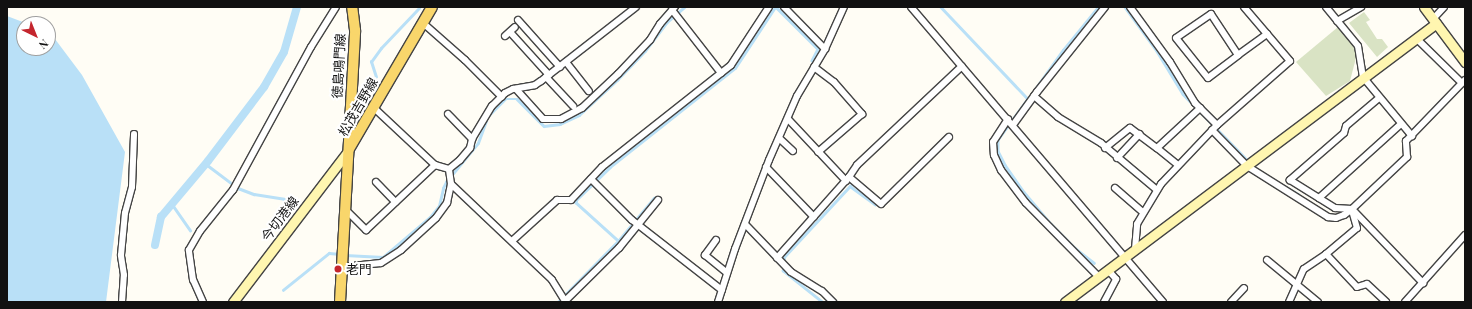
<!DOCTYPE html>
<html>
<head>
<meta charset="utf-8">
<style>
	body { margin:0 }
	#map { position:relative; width:1472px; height:309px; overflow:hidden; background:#fffdf5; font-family:"Playfair Display","Noto Sans JP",serif }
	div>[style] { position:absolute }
	.cemetery>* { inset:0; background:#d9e3c4 }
	.water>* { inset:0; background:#b9e0f7 }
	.stream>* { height:2.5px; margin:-1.25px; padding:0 1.25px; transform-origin:1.25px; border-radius:1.25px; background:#b9e0f7 }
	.canal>* { height:8px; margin:-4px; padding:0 4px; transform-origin:4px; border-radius:4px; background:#b9e0f7 }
	.roads { filter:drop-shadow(1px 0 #444) drop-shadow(-1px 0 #444) drop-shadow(0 1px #444) drop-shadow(0 -1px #444) }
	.street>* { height:6px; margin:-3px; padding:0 3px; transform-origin:3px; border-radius:3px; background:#fff }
	.secondary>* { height:9px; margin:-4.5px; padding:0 4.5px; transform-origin:4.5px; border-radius:4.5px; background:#fff6b0 }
	.primary>* { height:10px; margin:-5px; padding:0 5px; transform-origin:5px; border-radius:5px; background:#f9d66b }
	.dots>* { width:11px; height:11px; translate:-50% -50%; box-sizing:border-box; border:2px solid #fff; border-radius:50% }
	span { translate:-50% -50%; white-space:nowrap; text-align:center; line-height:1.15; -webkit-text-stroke:4px #fff; paint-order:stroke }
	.street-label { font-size:13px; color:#111 }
	.poi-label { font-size:13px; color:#111 }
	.left { translate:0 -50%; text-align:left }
	.frame { position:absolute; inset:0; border:8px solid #111; pointer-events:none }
	.north { position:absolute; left:16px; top:16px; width:40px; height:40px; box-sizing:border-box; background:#fff; border:1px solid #a0a0a0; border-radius:50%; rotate:137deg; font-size:11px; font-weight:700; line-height:16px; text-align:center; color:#111 }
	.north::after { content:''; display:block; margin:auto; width:14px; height:18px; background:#c4262e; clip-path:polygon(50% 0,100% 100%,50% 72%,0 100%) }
</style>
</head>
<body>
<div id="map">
	<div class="cemetery">
		<div style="clip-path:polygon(1364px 12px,1370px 20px,1366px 22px,1377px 39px,1382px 39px,1388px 47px,1377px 57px,1349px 23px)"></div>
		<div style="clip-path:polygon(1338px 27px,1354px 46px,1357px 54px,1350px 81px,1326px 96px,1296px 62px)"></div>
	</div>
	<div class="water">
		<div style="clip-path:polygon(7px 16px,28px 24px,24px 24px,24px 48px,48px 48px,48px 30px,49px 31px,82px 75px,125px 152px,106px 302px,7px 302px)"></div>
	</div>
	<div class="stream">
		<div style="left:776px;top:7px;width:59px;rotate:45deg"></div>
		<div style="left:818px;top:49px;width:13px;rotate:117deg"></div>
		<div style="left:941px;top:7px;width:127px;rotate:46.6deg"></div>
		<div style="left:1028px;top:99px;width:60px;rotate:-54.5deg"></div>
		<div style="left:1063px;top:50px;width:55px;rotate:-50.9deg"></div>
		<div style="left:1125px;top:7px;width:54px;rotate:54deg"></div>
		<div style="left:1157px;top:51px;width:50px;rotate:58.8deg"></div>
		<div style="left:1183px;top:94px;width:105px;rotate:45.8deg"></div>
		<div style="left:376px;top:77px;width:16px;rotate:-108deg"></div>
		<div style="left:371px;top:62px;width:17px;rotate:-54deg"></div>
		<div style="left:381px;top:48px;width:55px;rotate:-46.5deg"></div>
		<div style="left:1028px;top:99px;width:51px;rotate:126.2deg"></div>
		<div style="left:998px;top:140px;width:11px;rotate:90deg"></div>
		<div style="left:998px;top:151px;width:16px;rotate:63deg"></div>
		<div style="left:1005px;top:165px;width:33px;rotate:55deg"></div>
		<div style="left:1024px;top:192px;width:42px;rotate:49.8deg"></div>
		<div style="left:1051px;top:224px;width:34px;rotate:45deg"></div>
		<div style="left:1075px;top:248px;width:24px;rotate:38deg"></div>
		<div style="left:489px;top:115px;width:23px;rotate:-45deg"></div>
		<div style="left:505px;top:99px;width:12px"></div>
		<div style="left:517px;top:99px;width:38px;rotate:45deg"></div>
		<div style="left:544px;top:126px;width:16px;rotate:-7deg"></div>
		<div style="left:560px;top:124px;width:21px;rotate:-25deg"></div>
		<div style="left:579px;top:115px;width:52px;rotate:-42.6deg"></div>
		<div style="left:617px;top:80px;width:40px;rotate:-46deg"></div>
		<div style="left:645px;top:51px;width:36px;rotate:-53deg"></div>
		<div style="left:667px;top:22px;width:23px;rotate:-41deg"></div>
		<div style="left:206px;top:164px;width:40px;rotate:37deg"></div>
		<div style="left:238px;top:188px;width:17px;rotate:21deg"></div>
		<div style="left:254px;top:194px;width:30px;rotate:9deg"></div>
		<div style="left:284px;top:199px;width:11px;rotate:34deg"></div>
		<div style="left:1274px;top:180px;width:28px;rotate:30deg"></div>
		<div style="left:172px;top:204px;width:32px;rotate:55deg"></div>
		<div style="left:618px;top:241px;width:57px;rotate:-137.9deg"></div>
		<div style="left:576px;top:203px;width:3px;rotate:-90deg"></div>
		<div style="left:576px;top:200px;width:47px;rotate:-44.1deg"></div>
		<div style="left:610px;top:167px;width:159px;rotate:-38.4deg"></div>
		<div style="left:735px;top:68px;width:73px;rotate:-56.7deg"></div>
		<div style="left:345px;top:255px;width:38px;rotate:3deg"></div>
		<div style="left:383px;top:257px;width:62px;rotate:-40.4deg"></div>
		<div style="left:430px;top:217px;width:14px;rotate:-51deg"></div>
		<div style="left:439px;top:206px;width:18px;rotate:-77deg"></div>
		<div style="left:443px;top:188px;width:7px;rotate:-63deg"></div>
		<div style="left:446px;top:182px;width:50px;rotate:-50.6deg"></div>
		<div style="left:478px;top:143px;width:23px;rotate:-70deg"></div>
		<div style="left:283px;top:290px;width:59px;rotate:-38.8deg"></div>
		<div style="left:329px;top:253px;width:11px;rotate:5deg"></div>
		<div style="left:558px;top:302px;width:86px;rotate:-45.5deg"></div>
		<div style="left:618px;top:241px;width:56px;rotate:-50.1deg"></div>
		<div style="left:822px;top:302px;width:50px;rotate:-141.5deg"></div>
		<div style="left:783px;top:271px;width:14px;rotate:-86deg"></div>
		<div style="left:784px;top:257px;width:97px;rotate:-47.1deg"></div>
		<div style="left:850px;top:186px;width:31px;rotate:36deg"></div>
	</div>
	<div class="canal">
		<div style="left:155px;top:245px;width:29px;rotate:-78deg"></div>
		<div style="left:161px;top:217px;width:73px;rotate:-50deg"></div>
		<div style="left:208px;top:161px;width:93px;rotate:-52.9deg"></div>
		<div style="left:264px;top:87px;width:40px;rotate:-60.3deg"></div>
		<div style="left:284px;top:52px;width:47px;rotate:-73.9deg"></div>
	</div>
	<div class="roads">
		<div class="street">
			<div style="left:784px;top:7px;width:59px;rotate:45.7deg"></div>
			<div style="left:911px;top:7px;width:388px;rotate:49.5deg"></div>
			<div style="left:1130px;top:7px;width:68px;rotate:54deg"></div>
			<div style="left:1170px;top:62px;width:48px;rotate:58.6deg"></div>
			<div style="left:1195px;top:103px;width:31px;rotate:45deg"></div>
			<div style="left:1326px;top:7px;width:50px;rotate:50.6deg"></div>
			<div style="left:1358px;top:46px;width:31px;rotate:81deg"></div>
			<div style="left:1363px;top:77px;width:77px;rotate:50.3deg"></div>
			<div style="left:672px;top:10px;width:80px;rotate:52.1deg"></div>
			<div style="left:1433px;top:19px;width:16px;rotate:-47deg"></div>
			<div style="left:518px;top:20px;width:63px;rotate:48.2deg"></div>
			<div style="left:1337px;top:21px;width:28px;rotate:-30deg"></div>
			<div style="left:423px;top:23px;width:56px;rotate:41.4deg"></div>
			<div style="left:465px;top:60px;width:52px;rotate:45deg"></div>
			<div style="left:510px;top:32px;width:58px;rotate:47.8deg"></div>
			<div style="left:505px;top:36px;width:13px;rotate:-42deg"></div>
			<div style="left:1416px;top:38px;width:64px;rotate:44.4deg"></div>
			<div style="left:1238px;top:55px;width:49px;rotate:-123.4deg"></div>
			<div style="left:1211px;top:14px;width:42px;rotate:145.6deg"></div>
			<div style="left:1176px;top:38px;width:51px;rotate:51.3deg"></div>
			<div style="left:1208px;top:78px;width:38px;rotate:-37deg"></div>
			<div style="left:1238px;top:55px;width:36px;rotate:-36deg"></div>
			<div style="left:566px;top:62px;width:37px;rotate:52deg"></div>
			<div style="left:814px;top:67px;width:25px;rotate:37deg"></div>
			<div style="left:834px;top:82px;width:43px;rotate:48.8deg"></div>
			<div style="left:862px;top:114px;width:58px;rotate:139.2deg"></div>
			<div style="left:546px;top:77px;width:40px;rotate:47deg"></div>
			<div style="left:516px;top:89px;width:40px;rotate:48deg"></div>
			<div style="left:543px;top:119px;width:18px"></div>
			<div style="left:561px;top:119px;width:24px;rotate:-28deg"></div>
			<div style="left:582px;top:108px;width:50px;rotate:-43.4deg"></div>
			<div style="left:618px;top:74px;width:47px;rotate:-46.7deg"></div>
			<div style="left:650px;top:40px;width:19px;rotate:-58deg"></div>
			<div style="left:660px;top:24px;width:23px;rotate:-49deg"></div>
			<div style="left:1034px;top:96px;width:32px;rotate:41deg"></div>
			<div style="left:1058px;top:117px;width:50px;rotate:31.2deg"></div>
			<div style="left:1101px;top:143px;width:73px;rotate:40deg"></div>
			<div style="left:1379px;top:98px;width:43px;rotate:139.7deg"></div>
			<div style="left:1346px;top:126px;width:7px;rotate:106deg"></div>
			<div style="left:1344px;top:133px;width:72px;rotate:139deg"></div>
			<div style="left:1290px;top:180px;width:53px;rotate:31.9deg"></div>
			<div style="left:1335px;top:208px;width:17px;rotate:3deg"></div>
			<div style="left:1352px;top:209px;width:103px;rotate:46.2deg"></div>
			<div style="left:373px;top:107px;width:85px;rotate:43.1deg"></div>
			<div style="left:435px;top:165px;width:15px;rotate:16deg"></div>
			<div style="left:448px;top:114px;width:35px;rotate:46deg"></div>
			<div style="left:788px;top:119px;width:85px;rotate:46.9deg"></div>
			<div style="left:1008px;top:119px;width:27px;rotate:123deg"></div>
			<div style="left:993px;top:142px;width:13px;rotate:86deg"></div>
			<div style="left:994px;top:155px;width:17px;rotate:65deg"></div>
			<div style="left:1001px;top:170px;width:41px;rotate:52.9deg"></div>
			<div style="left:1026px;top:203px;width:104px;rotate:45.4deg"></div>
			<div style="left:1013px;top:125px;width:41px;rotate:-54deg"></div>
			<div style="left:1037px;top:92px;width:109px;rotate:-51.3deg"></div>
			<div style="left:1212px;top:130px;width:50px;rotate:45.8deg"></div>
			<div style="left:1247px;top:166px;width:96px;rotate:32.2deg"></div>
			<div style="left:1328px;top:217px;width:8px;rotate:7deg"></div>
			<div style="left:1336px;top:218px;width:9px;rotate:-21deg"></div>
			<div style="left:1344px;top:215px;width:10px;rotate:-37deg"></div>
			<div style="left:1352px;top:209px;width:76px;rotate:-43.4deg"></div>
			<div style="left:1407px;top:157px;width:16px;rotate:-94deg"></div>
			<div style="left:1406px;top:141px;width:85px;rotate:-46deg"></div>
			<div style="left:949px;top:137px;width:95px;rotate:135.4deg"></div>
			<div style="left:881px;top:204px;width:42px;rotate:-139.8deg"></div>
			<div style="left:849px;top:177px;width:14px;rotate:-56deg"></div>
			<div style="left:857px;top:165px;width:144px;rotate:-43.3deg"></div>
			<div style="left:779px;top:138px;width:19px;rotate:43deg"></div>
			<div style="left:1105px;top:148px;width:32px;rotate:-39deg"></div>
			<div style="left:1130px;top:128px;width:34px;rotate:37deg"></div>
			<div style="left:1117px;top:158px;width:33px;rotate:-47deg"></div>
			<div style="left:1178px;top:165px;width:27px;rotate:-141deg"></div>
			<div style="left:1157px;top:148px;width:59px;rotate:-42.9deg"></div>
			<div style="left:766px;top:167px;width:69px;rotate:46.2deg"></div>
			<div style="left:449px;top:169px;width:14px;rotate:-39deg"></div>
			<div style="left:460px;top:160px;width:16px;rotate:-50deg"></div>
			<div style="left:470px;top:148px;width:9px;rotate:-77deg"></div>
			<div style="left:472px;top:139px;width:39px;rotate:-59deg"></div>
			<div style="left:492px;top:106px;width:18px;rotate:-45deg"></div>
			<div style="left:505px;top:93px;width:9px;rotate:-27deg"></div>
			<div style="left:513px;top:89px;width:22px;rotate:-10deg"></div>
			<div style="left:535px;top:85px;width:7px;rotate:-34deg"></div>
			<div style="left:541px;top:81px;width:120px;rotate:-37.9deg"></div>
			<div style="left:591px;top:179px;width:58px;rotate:45deg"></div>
			<div style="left:632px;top:220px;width:114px;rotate:37.9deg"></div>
			<div style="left:376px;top:182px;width:28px;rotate:46deg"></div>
			<div style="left:451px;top:184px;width:139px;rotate:43.5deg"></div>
			<div style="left:552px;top:280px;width:26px;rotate:58deg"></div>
			<div style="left:1115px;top:188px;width:37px;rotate:41deg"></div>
			<div style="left:1319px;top:198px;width:110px;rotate:-42.1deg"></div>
			<div style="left:345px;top:209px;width:30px;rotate:45deg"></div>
			<div style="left:366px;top:230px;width:95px;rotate:-43.3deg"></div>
			<div style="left:745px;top:224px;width:66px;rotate:46.2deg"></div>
			<div style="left:791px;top:272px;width:36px;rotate:32deg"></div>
			<div style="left:822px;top:291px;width:16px;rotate:45deg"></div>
			<div style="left:716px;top:240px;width:19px;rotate:126deg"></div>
			<div style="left:705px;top:255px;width:28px;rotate:39deg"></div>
			<div style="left:512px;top:241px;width:61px;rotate:-42.3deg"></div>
			<div style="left:557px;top:200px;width:14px"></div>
			<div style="left:571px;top:200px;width:45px;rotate:-46.8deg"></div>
			<div style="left:602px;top:167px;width:164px;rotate:-38.3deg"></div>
			<div style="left:731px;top:65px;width:69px;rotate:-56.8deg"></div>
			<div style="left:1135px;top:249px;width:25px;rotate:-85deg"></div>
			<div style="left:1137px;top:224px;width:47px;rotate:-59deg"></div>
			<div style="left:1161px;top:184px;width:81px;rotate:-46.5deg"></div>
			<div style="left:1217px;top:125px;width:97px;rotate:-41.2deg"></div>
			<div style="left:1290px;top:61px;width:71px;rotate:-130.4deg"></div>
			<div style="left:1326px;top:254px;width:45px;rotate:46.8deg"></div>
			<div style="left:1357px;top:287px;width:10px;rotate:-17deg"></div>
			<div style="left:1367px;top:284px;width:26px;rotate:43deg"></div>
			<div style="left:777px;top:258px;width:108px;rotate:-48.4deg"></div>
			<div style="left:1267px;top:260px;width:66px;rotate:39.5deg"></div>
			<div style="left:342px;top:267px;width:39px;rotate:-6deg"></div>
			<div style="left:381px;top:263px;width:24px;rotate:-33deg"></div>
			<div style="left:401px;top:250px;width:47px;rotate:-42.4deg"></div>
			<div style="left:436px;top:218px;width:19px;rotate:-54deg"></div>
			<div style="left:447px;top:203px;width:19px;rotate:-78deg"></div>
			<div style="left:451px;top:184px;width:15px;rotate:-98deg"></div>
			<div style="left:565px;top:301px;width:76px;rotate:-44.5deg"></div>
			<div style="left:619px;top:248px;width:62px;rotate:-50.9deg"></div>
			<div style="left:122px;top:302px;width:27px;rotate:-86deg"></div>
			<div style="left:124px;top:275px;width:20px;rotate:-99deg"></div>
			<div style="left:121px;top:255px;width:42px;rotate:-84.6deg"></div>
			<div style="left:125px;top:213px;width:27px;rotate:-75deg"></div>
			<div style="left:132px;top:187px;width:53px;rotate:-87.8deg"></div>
			<div style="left:203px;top:302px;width:24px;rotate:-114deg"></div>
			<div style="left:193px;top:280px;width:30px;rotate:-98deg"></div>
			<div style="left:189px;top:250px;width:22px;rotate:-60deg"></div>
			<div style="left:200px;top:231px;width:53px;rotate:-51.2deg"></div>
			<div style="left:233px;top:190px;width:163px;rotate:-61.4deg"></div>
			<div style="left:311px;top:47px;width:47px;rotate:-58deg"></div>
			<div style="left:718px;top:302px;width:56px;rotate:-72.2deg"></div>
			<div style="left:735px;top:249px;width:95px;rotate:-69.1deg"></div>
			<div style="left:769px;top:160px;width:70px;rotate:-66.4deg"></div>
			<div style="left:797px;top:96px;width:55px;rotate:-59.2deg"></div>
			<div style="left:825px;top:49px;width:46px;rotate:-65.7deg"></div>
			<div style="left:1104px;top:302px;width:26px;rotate:-62deg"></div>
			<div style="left:1116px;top:279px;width:12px;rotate:-132deg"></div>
			<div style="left:1231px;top:302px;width:19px;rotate:-47deg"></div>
			<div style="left:1289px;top:302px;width:36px;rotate:-66deg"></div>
			<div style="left:1304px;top:269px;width:27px;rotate:-34deg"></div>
			<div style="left:1326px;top:254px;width:40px;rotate:-40deg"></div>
			<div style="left:1357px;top:228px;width:19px;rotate:-106deg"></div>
			<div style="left:1405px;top:302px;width:90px;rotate:-48.2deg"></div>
		</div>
		<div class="secondary">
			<div style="left:1424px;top:7px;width:69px;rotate:53.3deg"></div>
			<div style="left:233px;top:302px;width:190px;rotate:-52.7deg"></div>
			<div style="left:1065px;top:302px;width:464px;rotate:-36.9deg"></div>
		</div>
		<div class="primary">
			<div style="left:349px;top:149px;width:164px;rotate:-59.7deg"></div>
			<div style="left:340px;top:302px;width:272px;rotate:-86.8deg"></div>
			<div style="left:355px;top:30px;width:23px;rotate:-97deg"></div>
		</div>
	</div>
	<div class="dots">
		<div style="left:338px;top:269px;background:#c4262e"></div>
	</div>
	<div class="street-label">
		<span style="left:339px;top:66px;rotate:-87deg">徳島鳴門線</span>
		<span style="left:358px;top:107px;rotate:-60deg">松茂吉野線</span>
		<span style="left:280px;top:219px;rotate:-53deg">今切港線</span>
	</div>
	<div class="poi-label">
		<span class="left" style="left:346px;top:269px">老門</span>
	</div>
	<div class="frame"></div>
	<div class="north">N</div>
</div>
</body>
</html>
